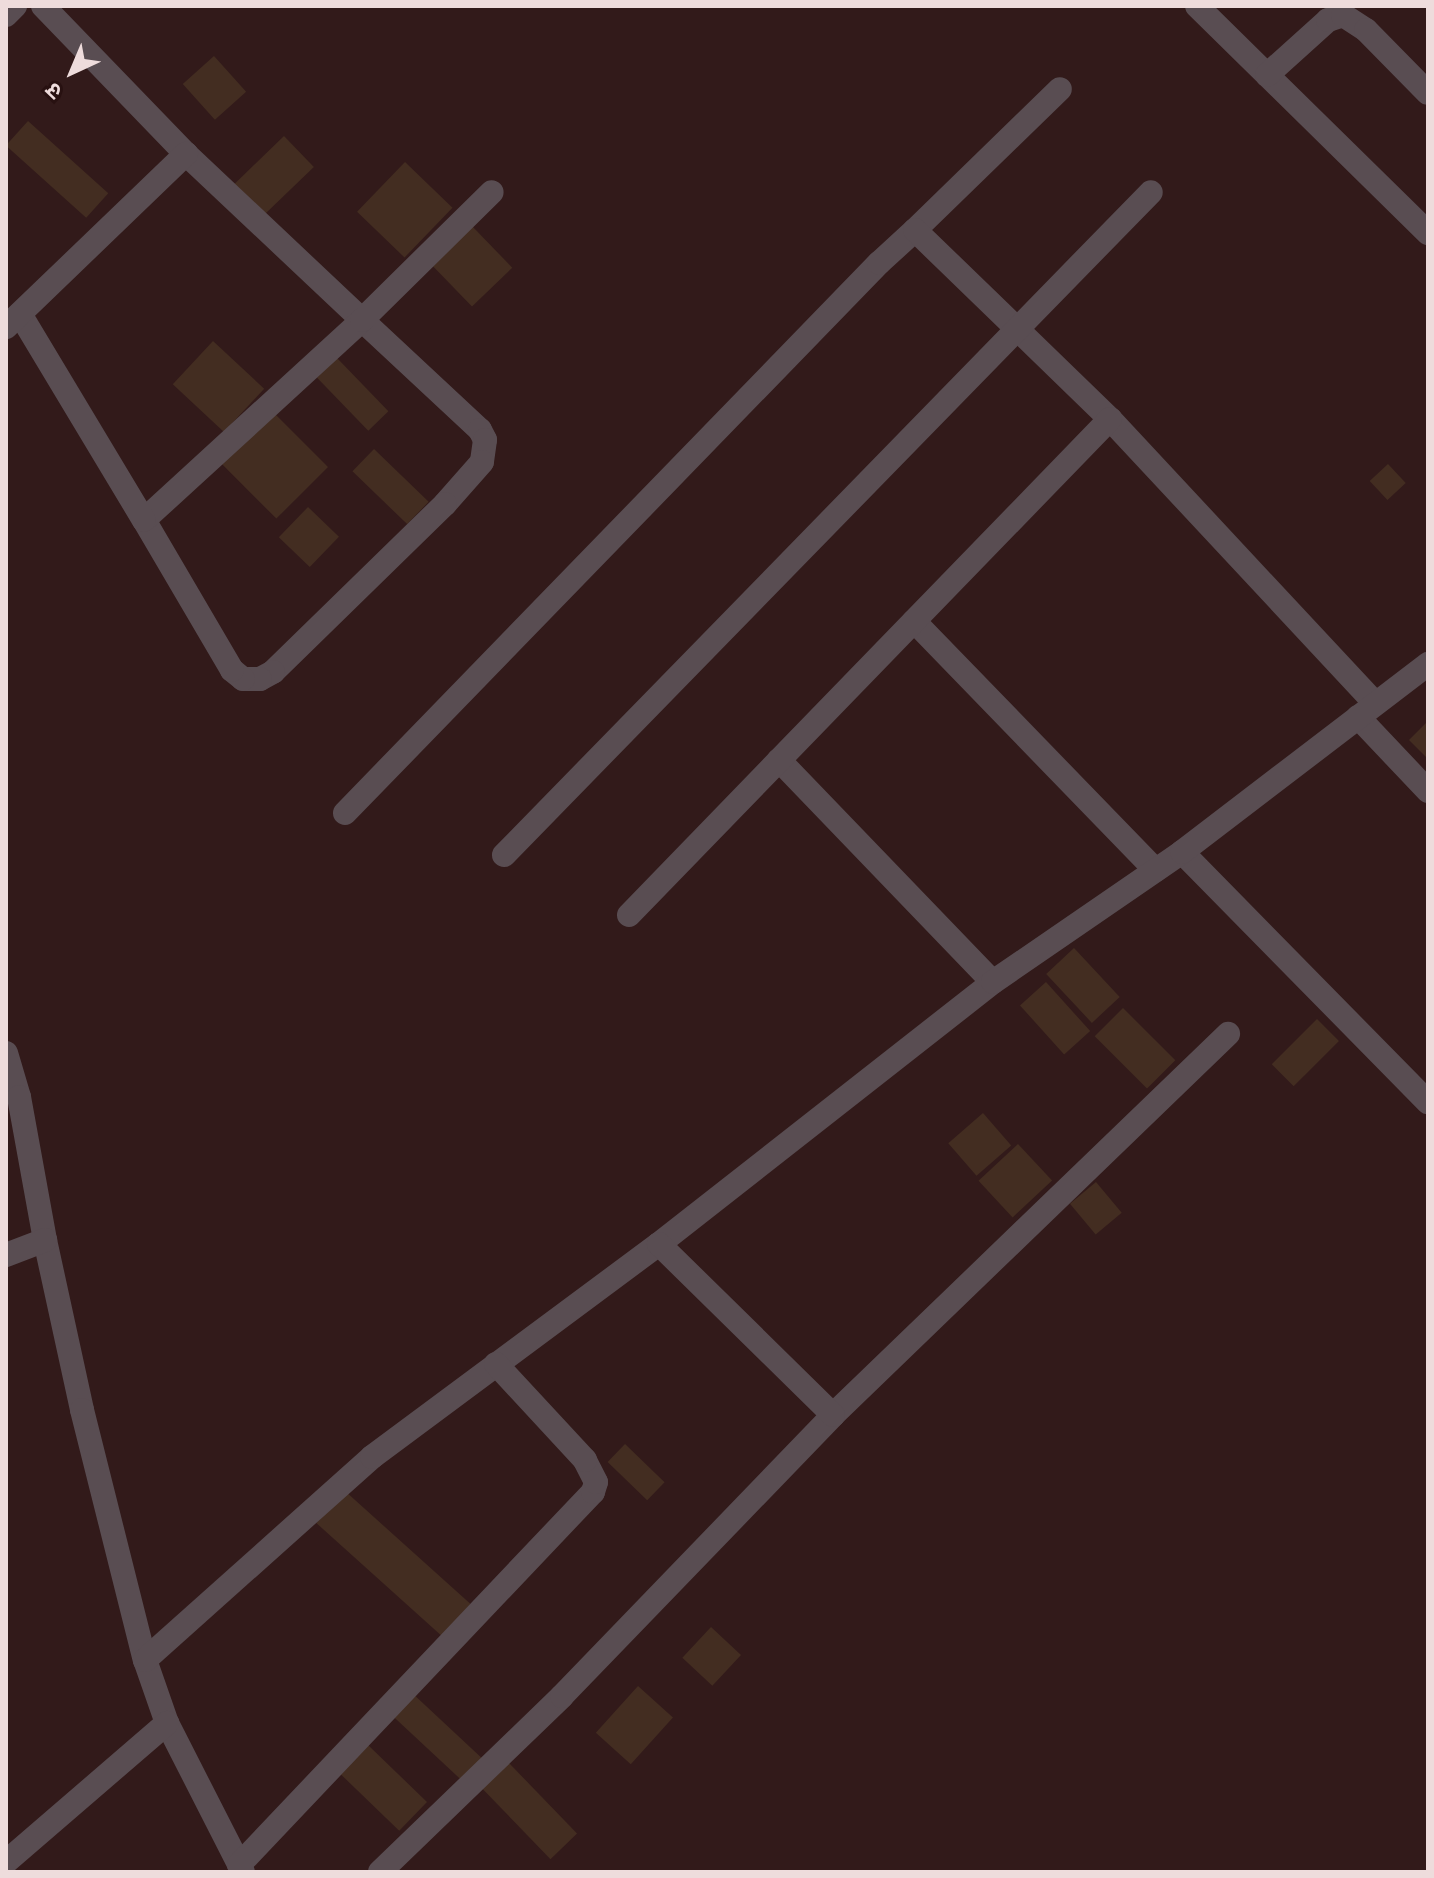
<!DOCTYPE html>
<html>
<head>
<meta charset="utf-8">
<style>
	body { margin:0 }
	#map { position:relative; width:1434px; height:1878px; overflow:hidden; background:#321a1a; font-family:Georgia,"Noto Sans Devanagari",serif }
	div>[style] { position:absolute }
	.building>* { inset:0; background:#432d21; transform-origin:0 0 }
	.minor>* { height:24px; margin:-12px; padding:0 12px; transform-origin:12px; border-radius:12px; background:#594d52 }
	span { translate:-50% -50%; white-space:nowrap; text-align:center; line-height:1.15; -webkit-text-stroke:6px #281111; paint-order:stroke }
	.frame { position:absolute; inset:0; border:8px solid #eedcdc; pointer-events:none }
	.north { position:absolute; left:32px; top:32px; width:80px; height:80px; -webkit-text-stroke:6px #281111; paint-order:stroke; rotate:224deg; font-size:22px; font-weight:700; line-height:32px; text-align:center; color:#eedcdc }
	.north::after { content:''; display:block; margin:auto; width:28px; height:36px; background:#eedcdc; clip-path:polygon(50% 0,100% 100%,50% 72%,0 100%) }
</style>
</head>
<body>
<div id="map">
	<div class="building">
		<div style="left:214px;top:56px;width:48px;height:42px;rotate:48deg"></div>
		<div style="left:28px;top:121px;width:108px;height:33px;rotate:42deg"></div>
		<div style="left:284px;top:136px;width:43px;height:69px;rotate:46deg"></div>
		<div style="left:405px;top:162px;width:66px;height:69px;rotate:44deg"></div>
		<div style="left:472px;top:226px;width:58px;height:56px;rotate:46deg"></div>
		<div style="left:213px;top:341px;width:70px;height:59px;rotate:43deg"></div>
		<div style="left:337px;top:358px;width:74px;height:28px;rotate:46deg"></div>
		<div style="left:270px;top:409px;width:82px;height:73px;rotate:45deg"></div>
		<div style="left:374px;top:449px;width:76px;height:31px;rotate:44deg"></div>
		<div style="left:1388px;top:464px;width:26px;height:25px;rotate:47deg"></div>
		<div style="left:308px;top:507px;width:43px;height:42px;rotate:44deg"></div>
		<div style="clip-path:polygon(1428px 721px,1428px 759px,1409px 740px)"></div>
		<div style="left:1074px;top:948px;width:67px;height:38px;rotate:47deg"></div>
		<div style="left:1046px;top:982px;width:66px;height:35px;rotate:48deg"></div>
		<div style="left:1123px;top:1008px;width:74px;height:40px;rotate:45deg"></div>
		<div style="left:1317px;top:1019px;width:31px;height:64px;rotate:45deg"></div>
		<div style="left:983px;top:1113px;width:43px;height:46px;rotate:49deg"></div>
		<div style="left:1018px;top:1144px;width:50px;height:54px;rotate:47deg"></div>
		<div style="left:1096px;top:1182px;width:40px;height:34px;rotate:50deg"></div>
		<div style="left:625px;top:1444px;width:55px;height:25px;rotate:44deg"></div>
		<div style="left:345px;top:1491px;width:169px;height:43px;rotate:42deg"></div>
		<div style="left:711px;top:1627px;width:41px;height:42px;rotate:43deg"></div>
		<div style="left:638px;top:1686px;width:47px;height:63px;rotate:42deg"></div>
		<div style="left:411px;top:1692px;width:100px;height:30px;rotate:43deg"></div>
		<div style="left:368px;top:1745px;width:82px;height:40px;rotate:44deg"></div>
		<div style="left:509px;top:1763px;width:98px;height:37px;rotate:46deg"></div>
	</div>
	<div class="minor">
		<div style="left:43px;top:6px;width:206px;rotate:46deg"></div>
		<div style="left:186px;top:154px;width:242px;rotate:43.3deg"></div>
		<div style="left:362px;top:320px;width:161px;rotate:43deg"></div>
		<div style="left:480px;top:430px;width:11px;rotate:63deg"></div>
		<div style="left:485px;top:440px;width:22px;rotate:98deg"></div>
		<div style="left:482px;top:462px;width:56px;rotate:131.4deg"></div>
		<div style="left:445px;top:504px;width:240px;rotate:135.7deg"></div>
		<div style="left:273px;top:672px;width:15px;rotate:152deg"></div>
		<div style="left:260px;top:679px;width:17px;rotate:180deg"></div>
		<div style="left:243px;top:679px;width:14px;rotate:-141deg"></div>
		<div style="left:232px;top:670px;width:174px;rotate:-120.4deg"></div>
		<div style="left:144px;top:520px;width:296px;rotate:-42.5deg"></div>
		<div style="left:362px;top:320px;width:182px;rotate:-44.6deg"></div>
		<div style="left:1197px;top:6px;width:324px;rotate:44.5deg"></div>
		<div style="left:6px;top:15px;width:13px;rotate:-45deg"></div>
		<div style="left:1267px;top:75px;width:82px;rotate:-42deg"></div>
		<div style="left:1328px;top:20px;width:16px;rotate:-18deg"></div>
		<div style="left:1343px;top:15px;width:27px;rotate:33deg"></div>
		<div style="left:1366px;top:30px;width:88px;rotate:45.5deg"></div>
		<div style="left:915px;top:230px;width:202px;rotate:-44.2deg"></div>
		<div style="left:20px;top:314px;width:240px;rotate:59deg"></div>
		<div style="left:6px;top:327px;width:250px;rotate:-43.9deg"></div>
		<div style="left:914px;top:621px;width:347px;rotate:45.9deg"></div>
		<div style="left:1358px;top:717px;width:102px;rotate:46.6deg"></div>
		<div style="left:779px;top:760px;width:308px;rotate:46.1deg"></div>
		<div style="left:345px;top:813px;width:767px;rotate:-45.85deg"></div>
		<div style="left:879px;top:263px;width:49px;rotate:-42.5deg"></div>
		<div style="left:915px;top:230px;width:272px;rotate:44.1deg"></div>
		<div style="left:1110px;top:419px;width:388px;rotate:47deg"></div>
		<div style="left:1182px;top:852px;width:351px;rotate:45.5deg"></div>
		<div style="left:504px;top:855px;width:926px;rotate:-45.7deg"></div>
		<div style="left:629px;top:915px;width:691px;rotate:-45.88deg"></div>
		<div style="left:6px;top:1053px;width:46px;rotate:73.5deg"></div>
		<div style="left:19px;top:1097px;width:145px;rotate:79.7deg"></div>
		<div style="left:45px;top:1240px;width:174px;rotate:77.7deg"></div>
		<div style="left:82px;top:1410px;width:258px;rotate:75.9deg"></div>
		<div style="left:145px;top:1660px;width:67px;rotate:70.8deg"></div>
		<div style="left:167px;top:1723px;width:167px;rotate:63deg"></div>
		<div style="left:6px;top:1255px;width:42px;rotate:-21deg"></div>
		<div style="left:833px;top:1415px;width:549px;rotate:-43.97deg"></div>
		<div style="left:145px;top:1660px;width:305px;rotate:-41.8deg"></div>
		<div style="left:372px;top:1457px;width:357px;rotate:-36.6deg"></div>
		<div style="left:659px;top:1244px;width:424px;rotate:-38.1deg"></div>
		<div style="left:993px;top:982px;width:229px;rotate:-34.5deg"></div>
		<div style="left:1182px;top:852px;width:310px;rotate:-37.4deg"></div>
		<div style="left:6px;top:1862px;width:213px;rotate:-40.8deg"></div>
		<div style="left:239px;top:1865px;width:514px;rotate:-46.5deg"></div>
		<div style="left:593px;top:1492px;width:10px;rotate:-73deg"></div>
		<div style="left:596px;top:1482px;width:25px;rotate:-117deg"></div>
		<div style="left:585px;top:1460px;width:131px;rotate:-132.8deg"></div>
		<div style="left:380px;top:1872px;width:253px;rotate:-44deg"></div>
		<div style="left:562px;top:1696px;width:390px;rotate:-46deg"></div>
		<div style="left:833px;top:1415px;width:244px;rotate:-135.5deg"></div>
	</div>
	<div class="frame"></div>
	<div class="north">उ</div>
</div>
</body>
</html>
